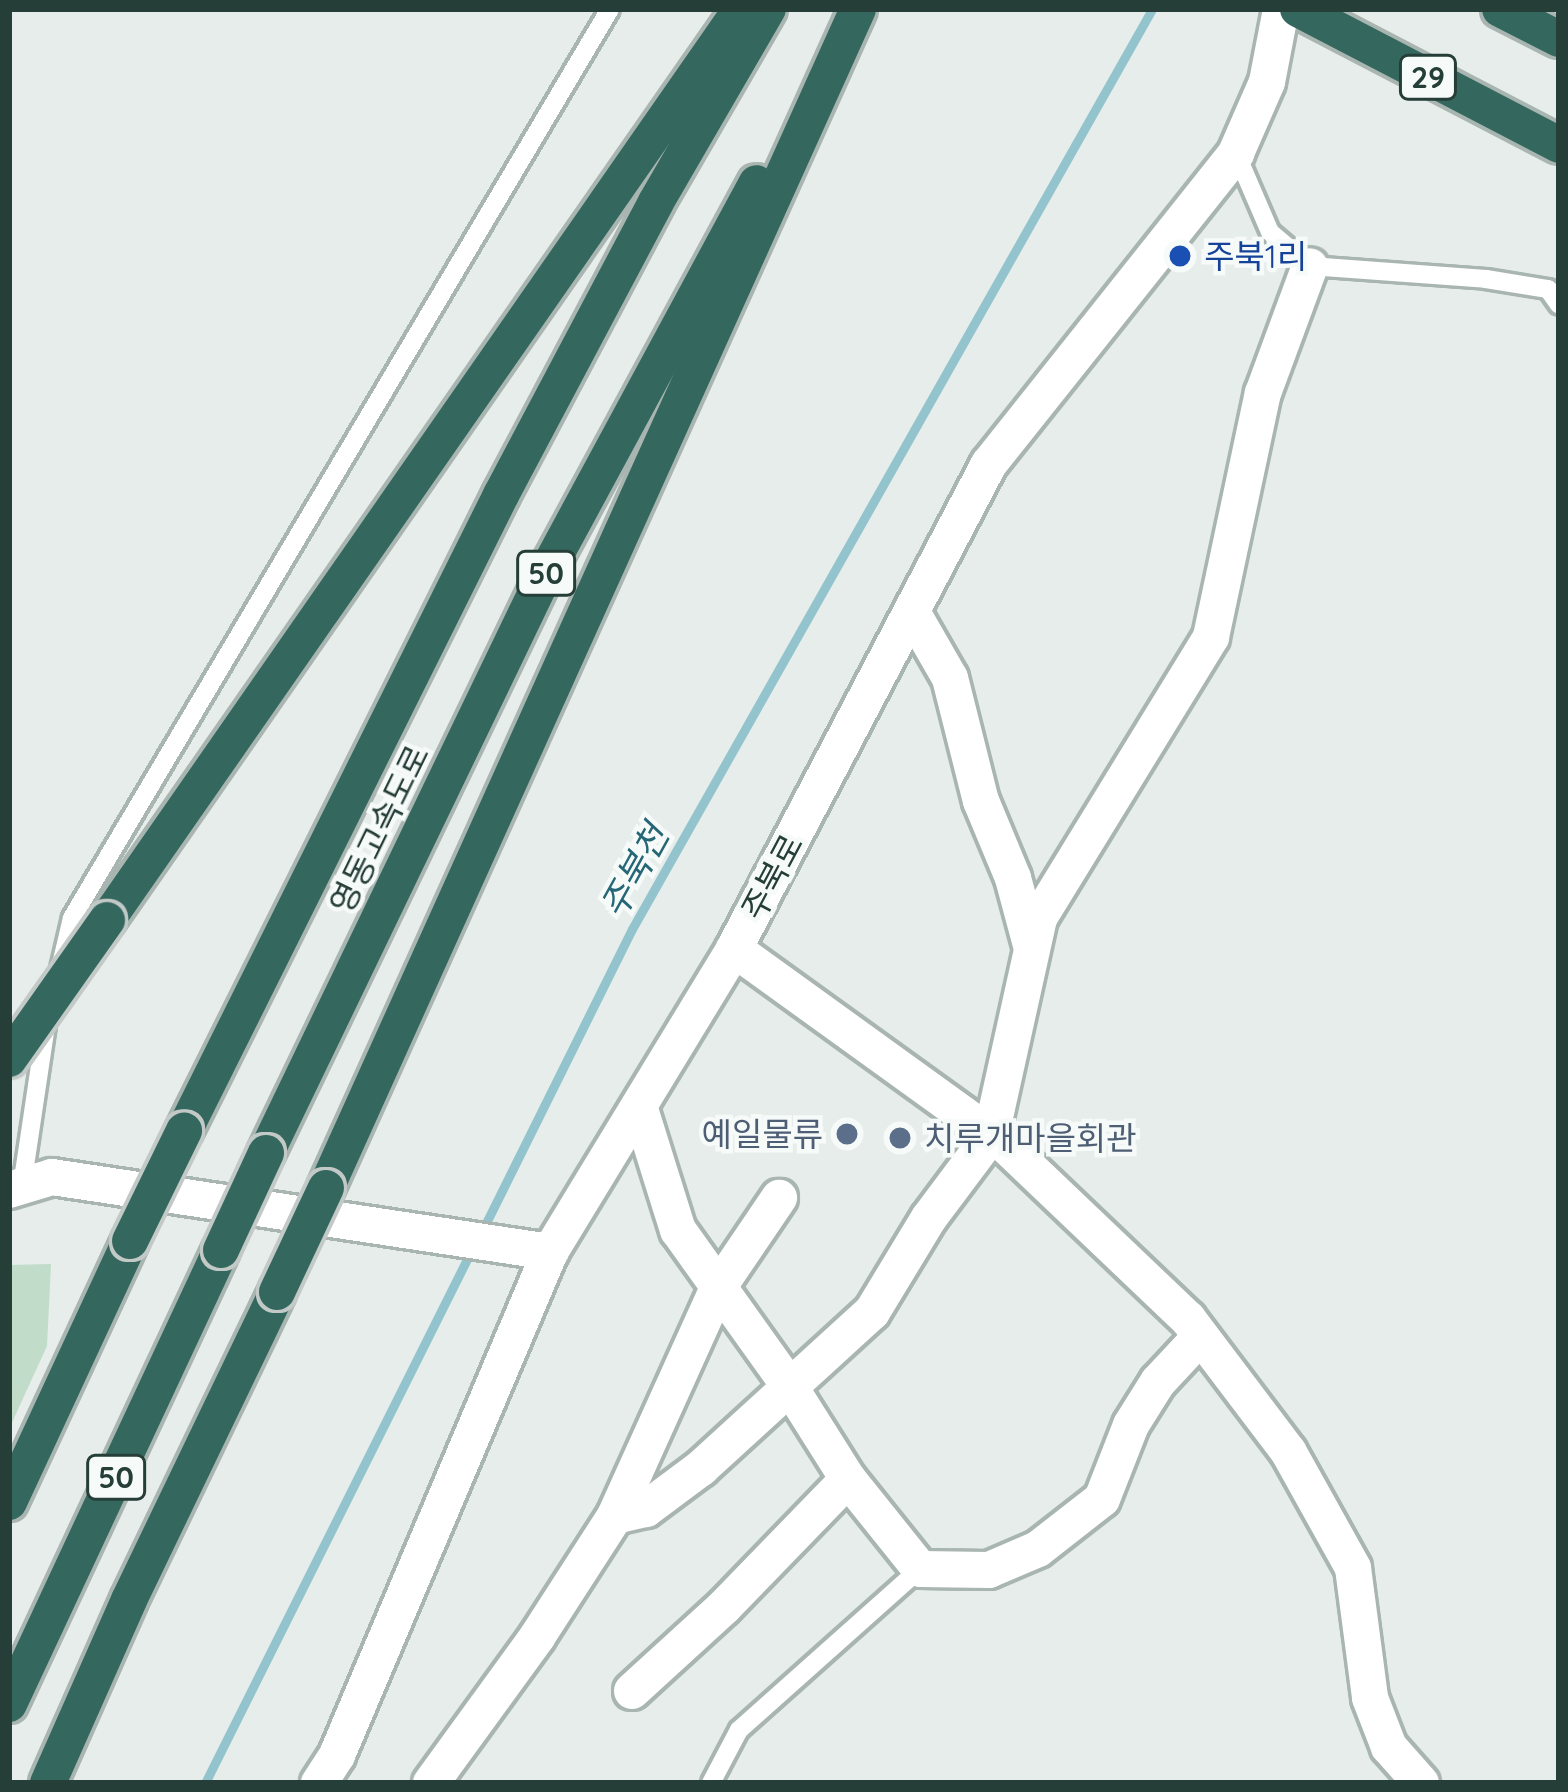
<!DOCTYPE html>
<html>
<head>
<meta charset="utf-8">
<style>
  body { margin:0 }
  #map { position:relative; width:1568px; height:1792px; overflow:hidden; background:#e6edea; font-family:Quicksand,"Noto Sans KR",sans-serif }
  div>[style] { position:absolute }
  .green>* { inset:0; background:#c1dcc9 }
  .stream>* { height:9px; margin:-4.5px; padding:0 4.5px; transform-origin:4.5px; border-radius:4.5px; background:#93c4cd }
  .roads { filter:drop-shadow(3px 0 #a9b5b1) drop-shadow(-3px 0 #a9b5b1) drop-shadow(0 3px #a9b5b1) drop-shadow(0 -3px #a9b5b1) }
  .lane>* { height:18px; margin:-9px; padding:0 9px; transform-origin:9px; border-radius:9px; background:#fff }
  .street>* { height:36px; margin:-18px; padding:0 18px; transform-origin:18px; border-radius:18px; background:#fff }
  .secondary>* { height:36px; margin:-18px; padding:0 18px; transform-origin:18px; border-radius:18px; background:#fff }
  .highway>* { height:36px; margin:-18px; padding:0 18px; transform-origin:18px; border-radius:18px; background:#34685e }
  .bridges { filter:drop-shadow(3px 0 #c2c9c7) drop-shadow(-3px 0 #c2c9c7) drop-shadow(0 3px #c2c9c7) drop-shadow(0 -3px #c2c9c7) }
  .highway-bridge>* { height:36px; margin:-18px; padding:0 18px; transform-origin:18px; border-radius:18px; background:#34685e }
  .dots>* { width:33px; height:33px; translate:-50% -50%; box-sizing:border-box; border:6px solid #f6faf8; border-radius:50% }
  span { translate:-50% -50%; white-space:nowrap; text-align:center; line-height:1.15; -webkit-text-stroke:9px #f6faf8; paint-order:stroke }
  .shield-label span { padding:3px 9px; background:#f6faf8; border:3px solid; border-radius:9px; -webkit-text-stroke-width:0 }
  .shield-label { font-size:30px; color:#263e38; font-weight:700 }
  .transit-label { font-size:33px; color:#164399 }
  .left { translate:0 -50%; text-align:left }
  .street-label { font-size:33px; color:#263e38 }
  .service-label { font-size:33px; color:#4e5e75 }
  .right { translate:-100% -50%; text-align:right }
  .water-label { font-size:36px; color:#256776; font-style:italic }
  .frame { position:absolute; inset:0; border:12px solid #263e38; pointer-events:none }
</style>
</head>
<body>
<div id="map">
  <div class="green">
    <div style="clip-path:polygon(51px 1264px,47px 1346px,9px 1429px,9px 1265px)"></div>
  </div>
  <div class="stream">
    <div style="left:482px;top:1231px;width:337px;rotate:-63.6deg"></div>
    <div style="left:632px;top:929px;width:1057px;rotate:-60.52deg"></div>
    <div style="left:205px;top:1783px;width:595px;rotate:-63.43deg"></div>
  </div>
  <div class="roads">
    <div class="lane">
      <div style="left:1236px;top:153px;width:86px;rotate:66.7deg"></div>
      <div style="left:1270px;top:232px;width:52px;rotate:40.4deg"></div>
      <div style="left:1310px;top:266px;width:176px;rotate:4.2deg"></div>
      <div style="left:1486px;top:279px;width:63px;rotate:9.2deg"></div>
      <div style="left:1548px;top:289px;width:19px;rotate:55deg"></div>
      <div style="left:60px;top:969px;width:52px;rotate:-76.8deg"></div>
      <div style="left:72px;top:918px;width:1056px;rotate:-59.38deg"></div>
      <div style="left:22px;top:1186px;width:163px;rotate:-81.5deg"></div>
      <div style="left:711px;top:1783px;width:60px;rotate:-62.2deg"></div>
      <div style="left:739px;top:1730px;width:242px;rotate:-41.7deg"></div>
    </div>
    <div class="street">
      <div style="left:912px;top:612px;width:76px;rotate:60.1deg"></div>
      <div style="left:950px;top:678px;width:127px;rotate:75.9deg"></div>
      <div style="left:981px;top:801px;width:83px;rotate:67.4deg"></div>
      <div style="left:1013px;top:878px;width:69px;rotate:75deg"></div>
      <div style="left:734px;top:949px;width:330px;rotate:35.8deg"></div>
      <div style="left:1002px;top:1142px;width:257px;rotate:43.6deg"></div>
      <div style="left:1188px;top:1319px;width:166px;rotate:52.9deg"></div>
      <div style="left:1288px;top:1451px;width:134px;rotate:60.9deg"></div>
      <div style="left:1353px;top:1568px;width:131px;rotate:82.5deg"></div>
      <div style="left:1370px;top:1698px;width:53px;rotate:68.8deg"></div>
      <div style="left:1389px;top:1747px;width:48px;rotate:48.4deg"></div>
      <div style="left:640px;top:1109px;width:127px;rotate:72.6deg"></div>
      <div style="left:678px;top:1230px;width:193px;rotate:54.5deg"></div>
      <div style="left:790px;top:1387px;width:109px;rotate:57.8deg"></div>
      <div style="left:848px;top:1479px;width:115px;rotate:51.3deg"></div>
      <div style="left:920px;top:1569px;width:69px;rotate:0.8deg"></div>
      <div style="left:989px;top:1570px;width:53px;rotate:-23.2deg"></div>
      <div style="left:1038px;top:1549px;width:81px;rotate:-38deg"></div>
      <div style="left:1102px;top:1499px;width:79px;rotate:-68.6deg"></div>
      <div style="left:1131px;top:1425px;width:51px;rotate:-57.9deg"></div>
      <div style="left:1158px;top:1382px;width:62px;rotate:-47deg"></div>
      <div style="left:9px;top:1190px;width:45px;rotate:-16.8deg"></div>
      <div style="left:52px;top:1177px;width:504px;rotate:8.56deg"></div>
      <div style="left:615px;top:1516px;width:250px;rotate:-65.7deg"></div>
      <div style="left:718px;top:1288px;width:109px;rotate:-55.9deg"></div>
      <div style="left:632px;top:1691px;width:125px;rotate:-42.4deg"></div>
      <div style="left:724px;top:1607px;width:178px;rotate:-45.9deg"></div>
      <div style="left:431px;top:1783px;width:180px;rotate:-54deg"></div>
      <div style="left:537px;top:1637px;width:144px;rotate:-57.2deg"></div>
      <div style="left:615px;top:1516px;width:32px;rotate:-13deg"></div>
      <div style="left:646px;top:1509px;width:69px;rotate:-36.7deg"></div>
      <div style="left:701px;top:1468px;width:231px;rotate:-42.4deg"></div>
      <div style="left:872px;top:1312px;width:110px;rotate:-58.8deg"></div>
      <div style="left:929px;top:1218px;width:104px;rotate:-53.2deg"></div>
      <div style="left:991px;top:1135px;width:222px;rotate:-77.5deg"></div>
      <div style="left:1039px;top:918px;width:329px;rotate:-58.5deg"></div>
      <div style="left:1211px;top:637px;width:249px;rotate:-78deg"></div>
      <div style="left:1263px;top:393px;width:135px;rotate:-69.7deg"></div>
    </div>
    <div class="secondary">
      <div style="left:319px;top:1783px;width:33px;rotate:-57deg"></div>
      <div style="left:337px;top:1755px;width:546px;rotate:-67.05deg"></div>
      <div style="left:550px;top:1252px;width:354px;rotate:-58.7deg"></div>
      <div style="left:734px;top:949px;width:548px;rotate:-62.27deg"></div>
      <div style="left:989px;top:464px;width:397px;rotate:-51.5deg"></div>
      <div style="left:1236px;top:153px;width:77px;rotate:-66.4deg"></div>
      <div style="left:1267px;top:82px;width:74px;rotate:-79.1deg"></div>
    </div>
    <div class="highway">
      <div style="left:1298px;top:9px;width:294px;rotate:27.5deg"></div>
      <div style="left:1500px;top:9px;width:66px;rotate:27deg"></div>
      <div style="left:107px;top:920px;width:1110px;rotate:-55.16deg"></div>
      <div style="left:184px;top:1131px;width:711px;rotate:-63.51deg"></div>
      <div style="left:501px;top:495px;width:331px;rotate:-62.1deg"></div>
      <div style="left:656px;top:202px;width:223px;rotate:-59.9deg"></div>
      <div style="left:266px;top:1153px;width:636px;rotate:-64.28deg"></div>
      <div style="left:542px;top:580px;width:451px;rotate:-61.6deg"></div>
      <div style="left:326px;top:1188px;width:1293px;rotate:-65.71deg"></div>
      <div style="left:9px;top:1502px;width:288px;rotate:-65.1deg"></div>
      <div style="left:9px;top:1704px;width:501px;rotate:-64.97deg"></div>
      <div style="left:48px;top:1783px;width:200px;rotate:-66.1deg"></div>
      <div style="left:129px;top:1600px;width:342px;rotate:-64.3deg"></div>
    </div>
  </div>
  <div class="bridges">
    <div class="highway-bridge">
      <div style="left:9px;top:1059px;width:170px;rotate:-54.8deg"></div>
      <div style="left:130px;top:1241px;width:123px;rotate:-63.9deg"></div>
      <div style="left:221px;top:1250px;width:107px;rotate:-65.1deg"></div>
      <div style="left:277px;top:1292px;width:115px;rotate:-64.8deg"></div>
    </div>
  </div>
  <div class="dots">
    <div style="left:1180px;top:256px;background:#1a4fb4"></div>
    <div style="left:847px;top:1134px;background:#5c6f8a"></div>
    <div style="left:900px;top:1138px;background:#5c6f8a"></div>
  </div>
  <div class="shield-label">
    <span style="left:1428px;top:77px">29</span>
    <span style="left:546px;top:573px">50</span>
    <span style="left:116px;top:1477px">50</span>
  </div>
  <div class="transit-label">
    <span class="left" style="left:1204px;top:256px">주북1리</span>
  </div>
  <div class="street-label">
    <span style="left:379px;top:829px;rotate:-64deg">영동고속도로</span>
    <span style="left:772px;top:877px;rotate:-62deg">주북로</span>
  </div>
  <div class="service-label">
    <span class="right" style="left:823px;top:1134px">예일물류</span>
    <span class="left" style="left:924px;top:1138px">치루개마을회관</span>
  </div>
  <div class="water-label">
    <span style="left:634px;top:871px;rotate:-61deg">주북천</span>
  </div>
  <div class="frame"></div>
</div>
</body>
</html>
